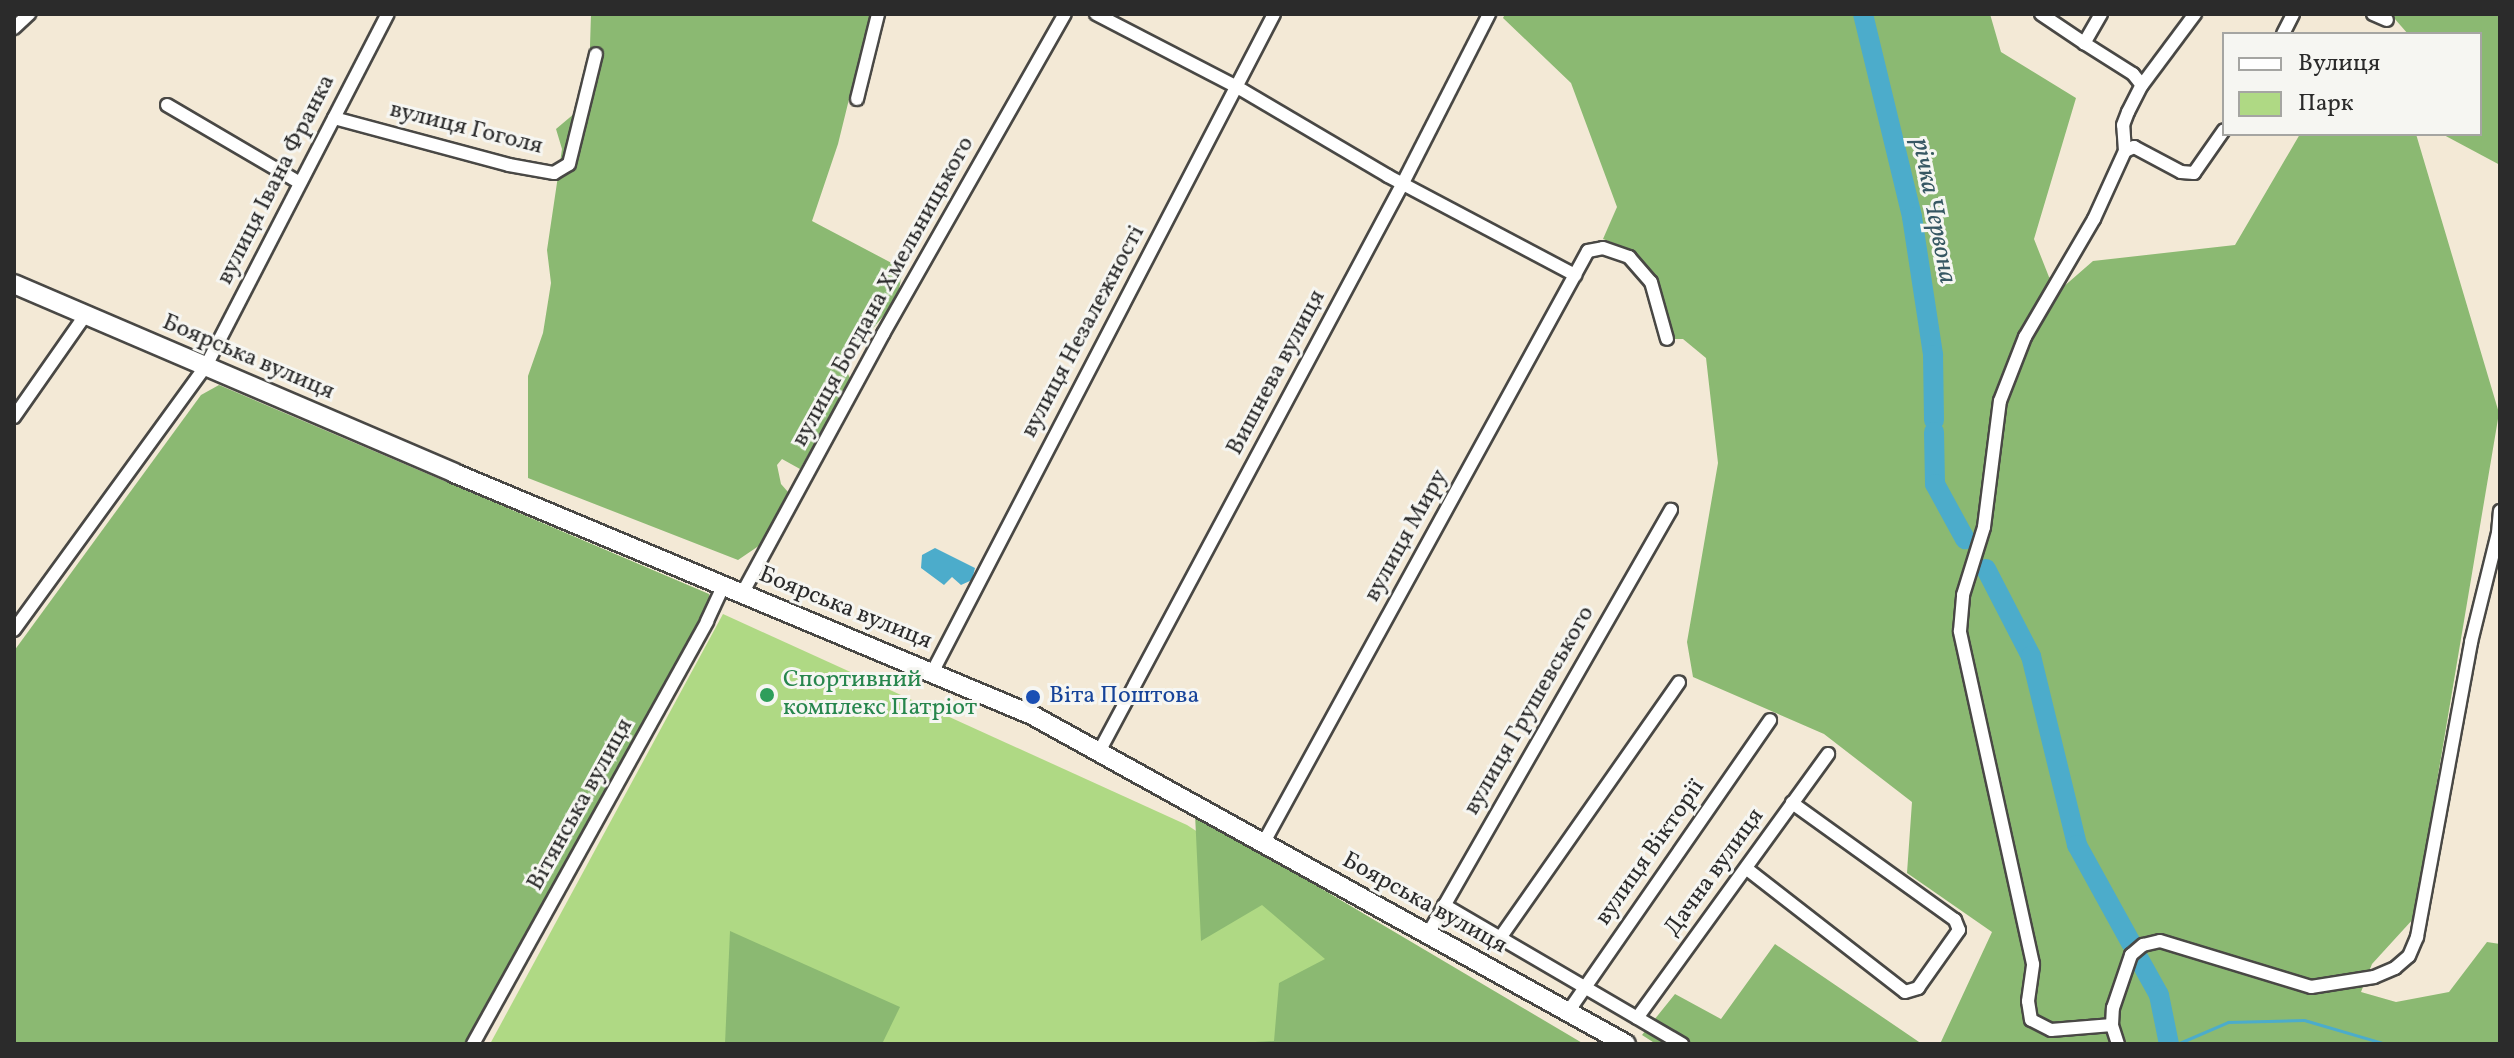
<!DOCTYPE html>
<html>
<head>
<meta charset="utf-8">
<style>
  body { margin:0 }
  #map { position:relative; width:2514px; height:1058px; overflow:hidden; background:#f3e9d6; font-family:Vollkorn,serif }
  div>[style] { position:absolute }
  .green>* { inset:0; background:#afd984 }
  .forest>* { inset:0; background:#8bb972 }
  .water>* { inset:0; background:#4caccb }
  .stream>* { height:3px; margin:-1.5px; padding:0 1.5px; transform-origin:1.5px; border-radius:1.5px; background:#4caccb }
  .river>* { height:20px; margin:-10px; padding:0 10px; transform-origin:10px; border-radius:10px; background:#4caccb }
  .roads { filter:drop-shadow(2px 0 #494845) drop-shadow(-2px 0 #494845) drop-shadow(0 2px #494845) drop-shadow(0 -2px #494845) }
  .street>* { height:12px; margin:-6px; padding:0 6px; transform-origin:6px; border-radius:6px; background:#fff }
  .secondary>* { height:18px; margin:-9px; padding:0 9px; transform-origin:9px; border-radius:9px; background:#fff }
  .dots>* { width:22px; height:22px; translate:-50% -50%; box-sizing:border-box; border:4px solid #f6f6f2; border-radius:50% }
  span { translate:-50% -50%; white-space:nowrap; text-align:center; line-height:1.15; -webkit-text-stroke:6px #f6f6f2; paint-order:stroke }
  .street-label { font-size:24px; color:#2b2b2b }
  .leisure-label { font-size:24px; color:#27864d }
  .left { translate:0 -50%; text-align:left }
  .transit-label { font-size:24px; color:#164399 }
  .water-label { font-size:26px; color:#375863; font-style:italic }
  .frame { position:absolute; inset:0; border:16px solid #2b2b2b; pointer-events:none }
  .legend { position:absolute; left:2222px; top:32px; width:260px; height:104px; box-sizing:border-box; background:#f6f6f2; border:2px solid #a5a5a2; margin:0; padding:10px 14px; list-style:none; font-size:24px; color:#2b2b2b }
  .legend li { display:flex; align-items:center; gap:16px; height:40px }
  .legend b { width:40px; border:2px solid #a5a5a2 }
</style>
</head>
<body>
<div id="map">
  <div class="green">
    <div style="clip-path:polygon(723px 614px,1187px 825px,1524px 1044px,490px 1044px)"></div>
  </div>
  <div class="forest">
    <div style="clip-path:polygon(591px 14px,870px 14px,838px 144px,812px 221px,903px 269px,899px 289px,885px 314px,850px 356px,845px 368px,851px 380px,800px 469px,782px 459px,777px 465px,781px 484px,788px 492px,763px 543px,738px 560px,528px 478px,528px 376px,543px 333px,551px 283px,547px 250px,562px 149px,556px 129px,575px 113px,589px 78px)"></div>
    <div style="clip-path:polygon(1505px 14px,1990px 14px,2001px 52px,2076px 98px,2034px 239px,2049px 277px,2062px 288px,2093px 261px,2235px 245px,2300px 134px,2416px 134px,2499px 413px,2414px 918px,2372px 964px,2361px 992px,2396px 1002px,2449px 992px,2487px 942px,2500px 944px,2500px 1044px,1940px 1044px,1992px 932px,1907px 873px,1912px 802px,1824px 734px,1693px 677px,1687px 642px,1718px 463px,1706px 358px,1683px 339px,1675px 339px,1651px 271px,1632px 250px,1603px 239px,1617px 207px,1571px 83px,1503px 18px)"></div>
    <div style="clip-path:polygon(2384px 14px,2500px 14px,2500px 165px,2442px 134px,2480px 134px,2480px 34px,2408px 34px,2394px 18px)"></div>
    <div style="clip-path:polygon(219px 385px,709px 594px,712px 619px,473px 1044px,14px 1044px,14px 651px,201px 395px)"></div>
    <div style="clip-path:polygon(1195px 814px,1584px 1044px,1221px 1044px,1274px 1041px,1279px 983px,1325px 959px,1262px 905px,1201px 941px)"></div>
    <div style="clip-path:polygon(730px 931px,900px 1007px,882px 1044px,725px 1044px)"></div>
    <div style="clip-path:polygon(1775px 944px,1922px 1044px,1656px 1044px,1642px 1035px,1675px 994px,1721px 1019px)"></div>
  </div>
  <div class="water">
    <div style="clip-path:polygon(935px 548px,975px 568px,972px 580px,961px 585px,952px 577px,944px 585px,921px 568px,922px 555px)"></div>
  </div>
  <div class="stream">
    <div style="left:2177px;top:1044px;width:56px;rotate:-23.3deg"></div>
    <div style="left:2228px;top:1022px;width:76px;rotate:-1.5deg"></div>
    <div style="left:2304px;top:1020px;width:85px;rotate:16.3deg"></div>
  </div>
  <div class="river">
    <div style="left:1863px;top:14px;width:209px;rotate:76.4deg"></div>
    <div style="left:1912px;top:217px;width:140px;rotate:81.3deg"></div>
    <div style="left:1933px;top:355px;width:65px;rotate:89.1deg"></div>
    <div style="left:1934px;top:432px;width:52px;rotate:88.9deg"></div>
    <div style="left:1935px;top:484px;width:63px;rotate:61.4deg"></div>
    <div style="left:1986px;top:569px;width:98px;rotate:62.7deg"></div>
    <div style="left:2031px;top:656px;width:195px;rotate:76.3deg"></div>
    <div style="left:2077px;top:845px;width:112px;rotate:61.1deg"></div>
    <div style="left:2139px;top:959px;width:41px;rotate:60.9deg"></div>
    <div style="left:2159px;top:995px;width:50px;rotate:78.5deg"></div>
  </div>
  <div class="roads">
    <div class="street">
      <div style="left:1096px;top:14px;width:159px;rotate:27.4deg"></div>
      <div style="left:1237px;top:87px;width:175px;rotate:30.5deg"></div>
      <div style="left:1388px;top:176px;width:212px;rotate:27.9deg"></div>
      <div style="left:2041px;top:14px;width:52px;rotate:34deg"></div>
      <div style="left:2101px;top:14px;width:34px;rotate:120deg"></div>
      <div style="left:2084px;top:43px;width:58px;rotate:32.3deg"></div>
      <div style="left:2133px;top:74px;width:14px;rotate:51deg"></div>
      <div style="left:2373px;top:14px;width:15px;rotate:23deg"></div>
      <div style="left:14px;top:28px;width:21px;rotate:-43deg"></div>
      <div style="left:2283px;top:34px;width:22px;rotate:-63deg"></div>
      <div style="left:857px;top:99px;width:88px;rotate:-76.1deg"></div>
      <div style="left:167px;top:105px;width:152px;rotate:30.4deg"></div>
      <div style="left:334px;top:118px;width:181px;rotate:15deg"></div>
      <div style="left:509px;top:165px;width:46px;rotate:10.1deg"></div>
      <div style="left:554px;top:173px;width:17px;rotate:-31deg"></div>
      <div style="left:569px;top:164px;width:113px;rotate:-76.2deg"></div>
      <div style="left:2125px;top:151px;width:10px;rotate:-24deg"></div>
      <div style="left:2134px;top:147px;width:53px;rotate:28deg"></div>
      <div style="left:2181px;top:172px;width:13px;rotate:4deg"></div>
      <div style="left:2194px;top:173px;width:52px;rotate:-55.1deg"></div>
      <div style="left:14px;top:417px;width:126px;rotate:-55deg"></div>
      <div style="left:743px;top:592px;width:294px;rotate:-61.5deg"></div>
      <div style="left:883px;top:334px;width:368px;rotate:-60.4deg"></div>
      <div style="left:14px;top:630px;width:326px;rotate:-54deg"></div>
      <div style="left:206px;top:366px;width:396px;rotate:-62.7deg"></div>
      <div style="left:933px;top:671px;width:740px;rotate:-62.57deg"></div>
      <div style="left:1100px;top:750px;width:643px;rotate:-61.88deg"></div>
      <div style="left:1403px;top:183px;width:190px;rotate:-63deg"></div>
      <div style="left:1264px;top:842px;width:674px;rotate:-61.27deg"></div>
      <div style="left:1588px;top:251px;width:15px;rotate:-11deg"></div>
      <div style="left:1603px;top:248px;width:28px;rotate:19deg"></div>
      <div style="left:1629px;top:257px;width:33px;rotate:49deg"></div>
      <div style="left:1651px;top:282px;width:59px;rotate:74.3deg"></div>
      <div style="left:1747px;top:869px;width:200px;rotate:37.9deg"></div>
      <div style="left:1905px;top:992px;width:14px;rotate:-17deg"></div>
      <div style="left:1918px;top:988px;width:71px;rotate:-54.7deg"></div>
      <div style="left:1959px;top:930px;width:11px;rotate:-112deg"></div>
      <div style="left:1955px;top:920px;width:201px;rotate:-144.3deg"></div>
      <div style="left:1444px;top:905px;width:276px;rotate:30.3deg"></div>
      <div style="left:1428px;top:934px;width:489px;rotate:-60.2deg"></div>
      <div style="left:1500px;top:938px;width:312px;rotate:-55deg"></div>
      <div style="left:1568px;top:1012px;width:355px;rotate:-55.3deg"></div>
      <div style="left:1637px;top:1018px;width:326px;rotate:-54.1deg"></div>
      <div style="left:2112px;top:1025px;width:61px;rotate:175.3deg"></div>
      <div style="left:2051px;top:1030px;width:22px;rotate:-153deg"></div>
      <div style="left:2031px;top:1020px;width:19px;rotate:-99deg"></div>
      <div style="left:2028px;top:1001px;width:37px;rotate:-82deg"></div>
      <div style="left:2033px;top:964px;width:341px;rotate:-102.4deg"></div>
      <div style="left:1960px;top:631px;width:36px;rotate:-85deg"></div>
      <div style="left:1963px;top:595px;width:71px;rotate:-72.8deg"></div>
      <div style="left:1984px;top:527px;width:127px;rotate:-82.8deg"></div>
      <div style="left:2000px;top:401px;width:69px;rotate:-68.7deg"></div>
      <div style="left:2025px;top:337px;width:137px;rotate:-59.7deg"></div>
      <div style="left:2094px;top:219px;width:75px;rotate:-65.5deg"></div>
      <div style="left:2125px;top:151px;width:26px;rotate:-94deg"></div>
      <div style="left:2123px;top:125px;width:14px;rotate:-69deg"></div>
      <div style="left:2128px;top:112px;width:30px;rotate:-63deg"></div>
      <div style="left:2142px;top:85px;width:89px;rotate:-53.3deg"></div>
      <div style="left:473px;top:1044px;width:483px;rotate:-61deg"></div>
      <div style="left:707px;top:621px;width:40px;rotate:-65deg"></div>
      <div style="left:2118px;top:1044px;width:20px;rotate:-108deg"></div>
      <div style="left:2112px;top:1025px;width:17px;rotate:-87deg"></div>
      <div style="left:2113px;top:1008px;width:56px;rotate:-71.2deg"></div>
      <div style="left:2131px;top:955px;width:16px;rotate:-40deg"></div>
      <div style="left:2143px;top:945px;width:17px;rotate:-13deg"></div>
      <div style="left:2160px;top:941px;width:158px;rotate:16.9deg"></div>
      <div style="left:2311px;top:987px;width:64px;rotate:-9deg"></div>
      <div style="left:2374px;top:977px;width:23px;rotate:-23deg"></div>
      <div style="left:2395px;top:968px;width:18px;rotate:-41deg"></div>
      <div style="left:2409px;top:956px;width:21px;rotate:-67deg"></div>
      <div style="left:2417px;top:937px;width:300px;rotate:-79.6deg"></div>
      <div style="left:2471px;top:642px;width:112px;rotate:-76.1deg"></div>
      <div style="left:2498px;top:533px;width:22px;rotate:-85deg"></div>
    </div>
    <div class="secondary">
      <div style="left:14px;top:284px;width:479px;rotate:23.2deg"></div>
      <div style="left:454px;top:473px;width:627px;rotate:22.72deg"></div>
      <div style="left:1032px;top:715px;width:679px;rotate:28.98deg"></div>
    </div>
  </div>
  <div class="dots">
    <div style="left:767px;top:695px;background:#2e9e5b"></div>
    <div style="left:1033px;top:697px;background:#1a4fb4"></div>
  </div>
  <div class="street-label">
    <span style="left:466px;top:129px;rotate:14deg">вулиця Гоголя</span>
    <span style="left:277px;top:180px;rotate:-63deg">вулиця Івана Франка</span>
    <span style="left:884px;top:292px;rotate:-61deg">вулиця Богдана Хмельницького</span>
    <span style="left:1084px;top:332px;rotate:-62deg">вулиця Незалежності</span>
    <span style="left:248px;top:358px;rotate:23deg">Боярська вулиця</span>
    <span style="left:1277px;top:373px;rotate:-62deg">Вишнева вулиця</span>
    <span style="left:1407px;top:536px;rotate:-61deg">вулиця Миру</span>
    <span style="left:845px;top:609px;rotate:22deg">Боярська вулиця</span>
    <span style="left:1530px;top:711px;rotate:-60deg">вулиця Грушевського</span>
    <span style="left:581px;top:805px;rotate:-61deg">Вітянська вулиця</span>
    <span style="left:1651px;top:853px;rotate:-55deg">вулиця Вікторії</span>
    <span style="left:1715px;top:873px;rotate:-54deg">Дачна вулиця</span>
    <span style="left:1424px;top:904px;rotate:29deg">Боярська вулиця</span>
  </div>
  <div class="leisure-label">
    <span class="left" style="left:783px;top:695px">Спортивний<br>комплекс Патріот</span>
  </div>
  <div class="transit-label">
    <span class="left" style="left:1049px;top:697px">Віта Поштова</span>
  </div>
  <div class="water-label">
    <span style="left:1933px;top:211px;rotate:79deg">річка Червона</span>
  </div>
  <div class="frame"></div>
  <ul class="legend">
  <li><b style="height:10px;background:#fff"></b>Вулиця</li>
  <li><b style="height:22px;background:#afd984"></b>Парк</li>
  </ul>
</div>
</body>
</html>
